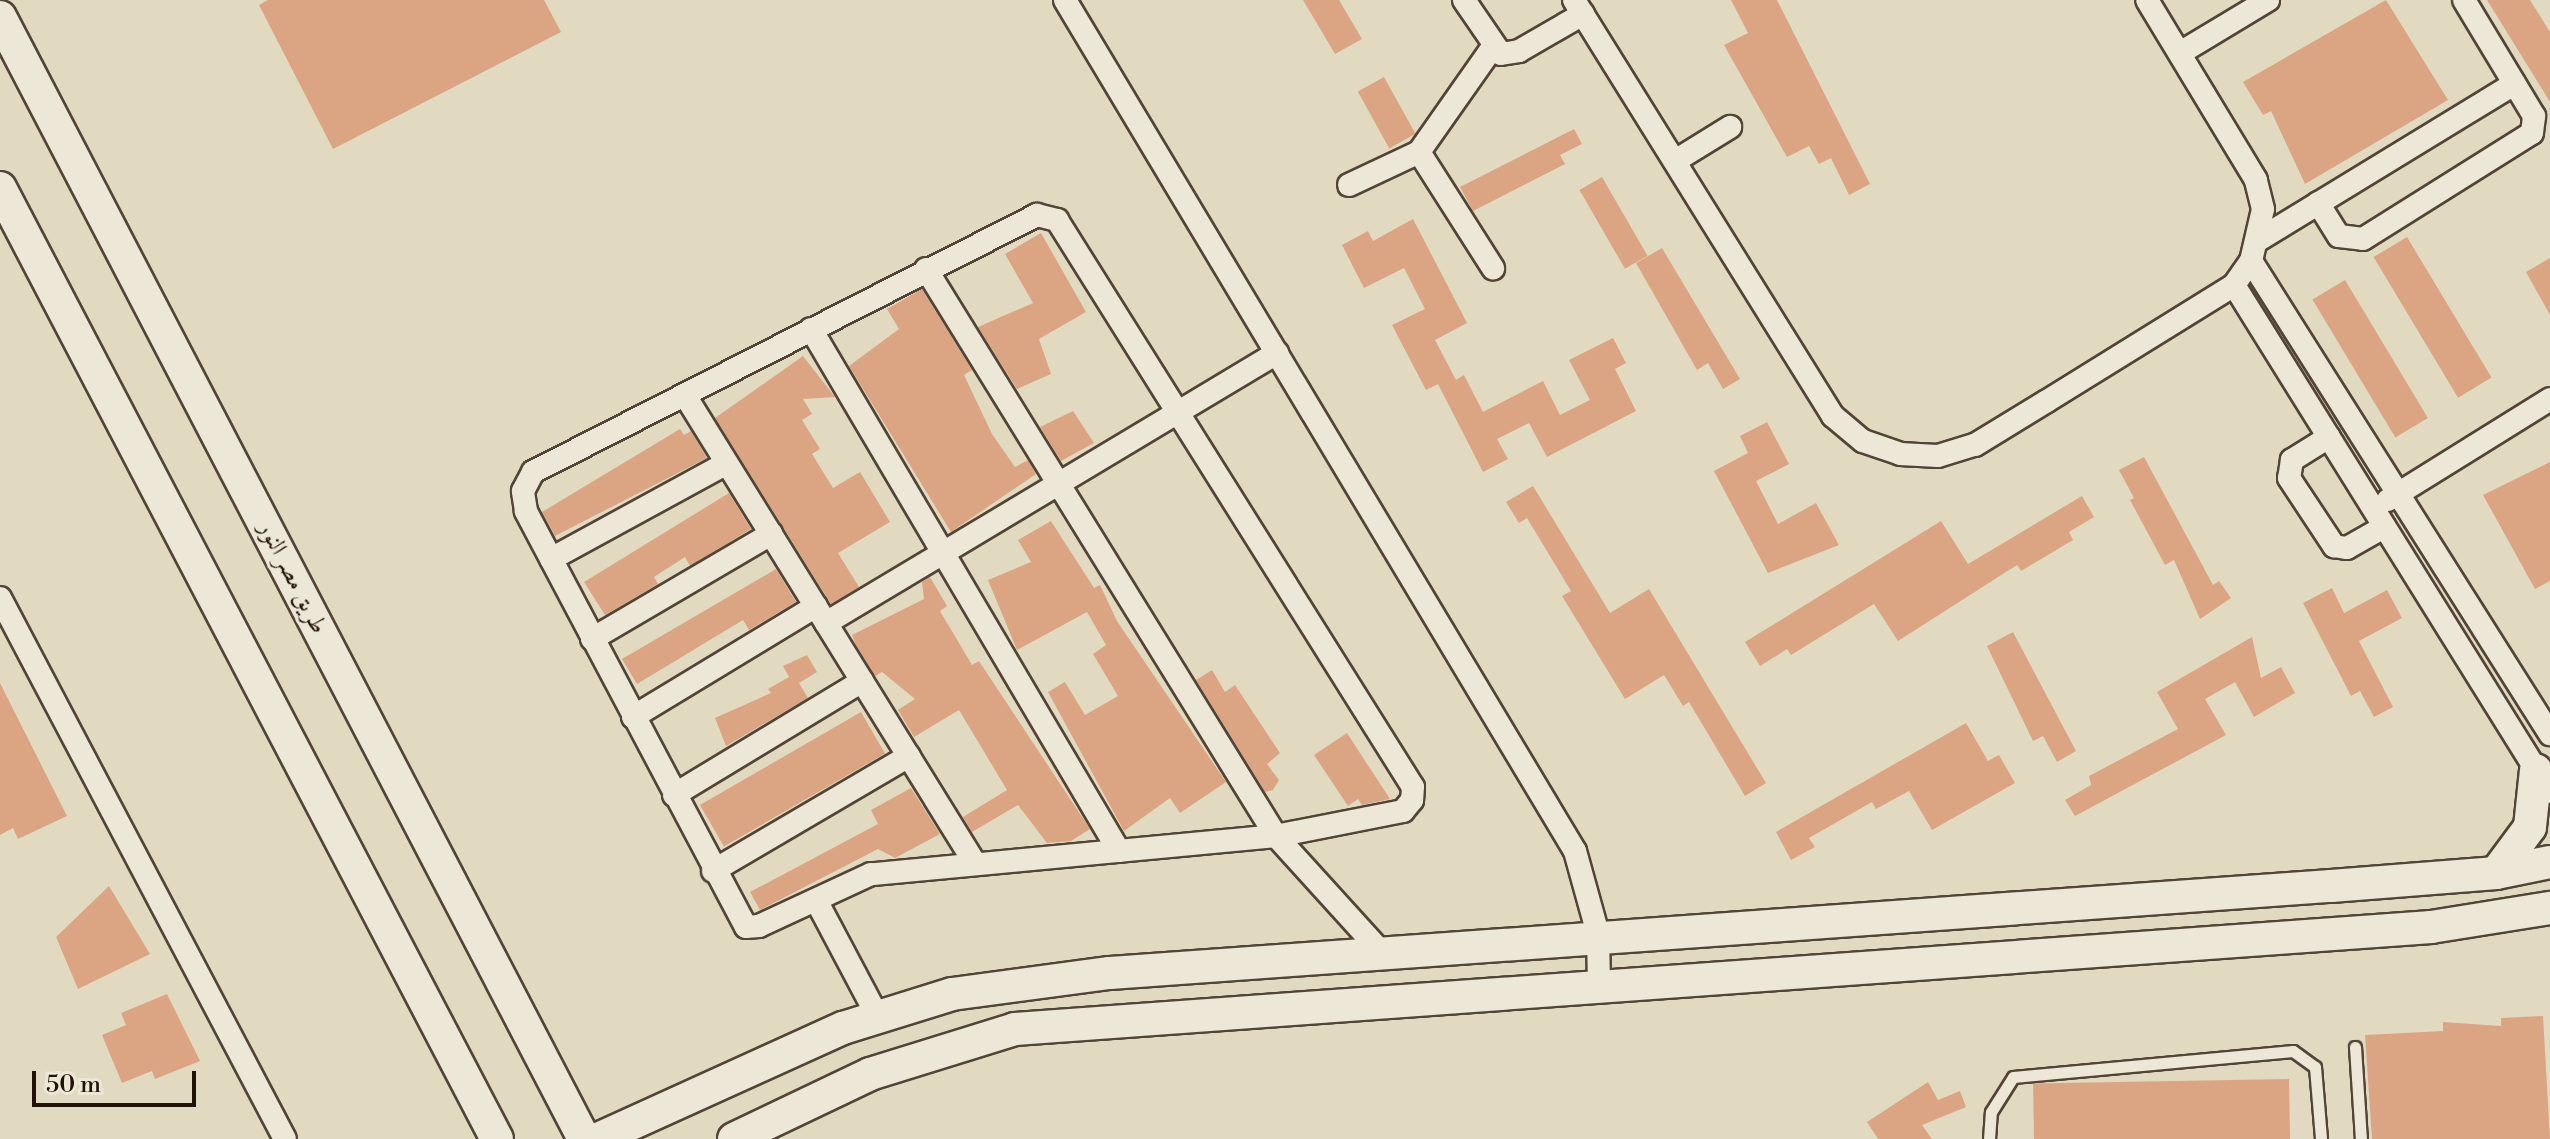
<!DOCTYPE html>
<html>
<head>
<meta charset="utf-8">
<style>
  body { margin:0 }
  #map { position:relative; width:2550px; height:1139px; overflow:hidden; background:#e2dac0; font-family:"Libre Bodoni",Amiri,serif }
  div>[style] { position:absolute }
  .building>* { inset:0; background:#dba583; transform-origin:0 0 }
  .roads { filter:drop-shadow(2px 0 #524436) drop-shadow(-2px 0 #524436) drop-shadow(0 2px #524436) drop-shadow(0 -2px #524436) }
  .lane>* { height:11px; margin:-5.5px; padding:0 5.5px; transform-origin:5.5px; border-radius:5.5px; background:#ece7d6 }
  .street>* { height:22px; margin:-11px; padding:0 11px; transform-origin:11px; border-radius:11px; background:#ece7d6 }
  .secondary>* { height:32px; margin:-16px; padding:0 16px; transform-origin:16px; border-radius:16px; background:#ece7d6 }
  span { translate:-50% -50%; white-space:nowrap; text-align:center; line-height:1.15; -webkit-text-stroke:6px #ece7d6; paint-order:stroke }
  .street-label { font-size:24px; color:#221208 }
  .scale { position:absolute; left:32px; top:1071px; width:164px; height:36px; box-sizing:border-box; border:4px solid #221208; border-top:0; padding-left:10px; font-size:24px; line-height:28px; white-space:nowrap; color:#221208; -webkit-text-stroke:6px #ece7d6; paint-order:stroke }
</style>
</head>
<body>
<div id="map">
  <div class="building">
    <div style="clip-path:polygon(268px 0,544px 0,561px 32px,333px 149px,259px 5px)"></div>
    <div style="clip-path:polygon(1303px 0,1339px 0,1362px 39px,1335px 54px)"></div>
    <div style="clip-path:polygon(1731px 0,1777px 0,1870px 184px,1849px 195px,1831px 158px,1819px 164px,1809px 146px,1787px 157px,1724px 45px,1748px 33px)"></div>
    <div style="clip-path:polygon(2386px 0,2448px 100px,2305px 184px,2271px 111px,2263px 115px,2243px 82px)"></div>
    <div style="clip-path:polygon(2487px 0,2530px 0,2550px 32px,2550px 102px)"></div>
    <div style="left:1384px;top:77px;width:65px;height:30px;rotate:61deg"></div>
    <div style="clip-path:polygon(1574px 129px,1582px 144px,1560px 155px,1565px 164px,1473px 211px,1460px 187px)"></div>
    <div style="left:1602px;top:177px;width:91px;height:26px;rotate:60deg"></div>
    <div style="clip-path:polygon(1413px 219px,1467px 323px,1435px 340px,1456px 380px,1464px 375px,1483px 412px,1543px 381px,1560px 415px,1590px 400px,1569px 360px,1613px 338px,1626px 363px,1615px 369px,1636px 411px,1547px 457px,1529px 423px,1497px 439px,1508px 459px,1483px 472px,1438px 384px,1426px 390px,1392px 325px,1425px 309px,1404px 268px,1364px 288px,1342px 245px,1368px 231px,1373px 241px)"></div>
    <div style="clip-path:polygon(1041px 233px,1086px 312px,1039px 339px,1051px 374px,1017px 389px,978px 327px,1033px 303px,1005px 254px)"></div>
    <div style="left:2407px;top:237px;width:164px;height:39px;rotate:59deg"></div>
    <div style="clip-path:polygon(1662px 248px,1740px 379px,1723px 389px,1708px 363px,1697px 370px,1636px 263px)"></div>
    <div style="clip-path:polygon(2550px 258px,2550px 315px,2526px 272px)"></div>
    <div style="left:2345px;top:280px;width:161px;height:38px;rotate:59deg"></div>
    <div style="clip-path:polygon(922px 289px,972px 370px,964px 375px,992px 434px,1015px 467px,1028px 460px,1036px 474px,951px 532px,849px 366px,899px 329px,887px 309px)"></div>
    <div style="clip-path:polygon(803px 356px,835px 397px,803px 399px,812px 414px,802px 420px,820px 449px,812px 454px,833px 488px,860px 472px,890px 522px,838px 553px,859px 587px,831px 604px,715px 418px)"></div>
    <div style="clip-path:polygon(1073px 411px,1094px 443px,1061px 461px,1040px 427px)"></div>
    <div style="clip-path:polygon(1767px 422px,1789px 464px,1756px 481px,1778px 524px,1816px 503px,1839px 545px,1768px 573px,1714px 471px,1748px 453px,1740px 436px)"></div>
    <div style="clip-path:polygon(680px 429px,684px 435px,691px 431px,707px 458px,555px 536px,542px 512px)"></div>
    <div style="clip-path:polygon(2144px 457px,2213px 585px,2219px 581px,2231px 598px,2200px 619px,2174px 560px,2165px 565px,2130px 500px,2134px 498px,2119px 470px)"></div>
    <div style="clip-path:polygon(2550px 462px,2550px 581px,2535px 589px,2483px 495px)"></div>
    <div style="clip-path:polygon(1533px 486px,1610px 613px,1649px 589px,1766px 783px,1745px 796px,1689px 702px,1683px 706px,1664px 675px,1625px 699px,1562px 596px,1571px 591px,1527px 518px,1519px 523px,1506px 502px)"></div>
    <div style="clip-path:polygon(729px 493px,751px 529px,690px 566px,685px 557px,654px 577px,658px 584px,605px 615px,584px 582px)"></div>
    <div style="clip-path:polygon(2082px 496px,2094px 517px,2069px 532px,2073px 540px,2021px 571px,2017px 565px,1898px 641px,1874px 604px,1791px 655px,1787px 649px,1760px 666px,1745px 642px,1941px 521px,1968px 564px)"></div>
    <div style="clip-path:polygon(1051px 521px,1094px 588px,1100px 585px,1117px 621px,1226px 782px,1180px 813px,1170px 798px,1124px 831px,1048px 692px,1065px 682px,1085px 715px,1118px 696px,1093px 654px,1106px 645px,1087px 612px,1017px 650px,988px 580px,1031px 562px,1018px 540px)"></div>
    <div style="clip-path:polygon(776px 569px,796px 602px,749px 630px,743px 620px,637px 684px,622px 659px)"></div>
    <div style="clip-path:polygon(930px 577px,947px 606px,940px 611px,972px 665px,979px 661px,1090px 829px,1071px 841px,1047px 843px,1018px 805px,972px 832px,963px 817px,1007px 790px,959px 710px,914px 737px,898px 710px,915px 699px,882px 672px,875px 676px,856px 645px,852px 635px,924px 599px,922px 582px)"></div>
    <div style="clip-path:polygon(2332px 588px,2344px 613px,2387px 590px,2402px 618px,2359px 641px,2393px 707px,2374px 717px,2360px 691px,2351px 696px,2303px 603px)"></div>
    <div style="clip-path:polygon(2013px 632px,2076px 751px,2057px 762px,2043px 736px,2033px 741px,1987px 646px)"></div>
    <div style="clip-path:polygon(2252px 637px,2261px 678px,2281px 667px,2295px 693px,2254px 717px,2235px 682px,2205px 699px,2226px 735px,2075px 816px,2065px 800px,2091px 785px,2089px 776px,2178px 729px,2157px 692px)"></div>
    <div style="clip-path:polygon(807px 655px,817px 672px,799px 683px,808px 698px,726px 746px,715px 718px,771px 693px,768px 689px,789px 677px,783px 666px)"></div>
    <div style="clip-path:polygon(1212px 670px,1225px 692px,1235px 685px,1280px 753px,1267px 764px,1279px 780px,1273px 790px,1265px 792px,1196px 680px)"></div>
    <div style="clip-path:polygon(0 683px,67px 816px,18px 839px,13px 828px,0 835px)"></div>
    <div style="left:861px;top:712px;width:48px;height:186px;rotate:60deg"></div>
    <div style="clip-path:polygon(1966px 723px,1988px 761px,1999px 755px,2015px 783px,1932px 830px,1909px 791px,1876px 809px,1872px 802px,1809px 838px,1815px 847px,1791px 860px,1776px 832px)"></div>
    <div style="clip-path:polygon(1347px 733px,1390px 799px,1362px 805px,1358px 799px,1348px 806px,1314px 755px)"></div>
    <div style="clip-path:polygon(911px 788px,940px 834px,895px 858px,878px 849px,760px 910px,750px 892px,878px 824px,871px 810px)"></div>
    <div style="clip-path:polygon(109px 886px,150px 954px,78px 989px,56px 937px)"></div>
    <div style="clip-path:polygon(167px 994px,200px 1061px,155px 1079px,152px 1071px,122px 1083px,102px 1035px,126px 1025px,121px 1013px)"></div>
    <div style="clip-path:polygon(2543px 1016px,2550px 1139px,2372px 1139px,2365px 1035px,2443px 1031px,2443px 1022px,2501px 1026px,2501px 1018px)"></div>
    <div style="left:2289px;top:1079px;width:60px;height:256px;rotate:89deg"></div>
    <div style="clip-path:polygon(1928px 1082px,1938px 1100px,1960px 1091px,1966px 1107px,1922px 1125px,1932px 1139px,1878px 1139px,1867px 1122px)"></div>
  </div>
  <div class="roads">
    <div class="lane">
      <div style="left:2355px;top:1047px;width:92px;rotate:86.3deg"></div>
      <div style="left:1989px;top:1139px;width:27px;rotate:-86deg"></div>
      <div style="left:1991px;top:1112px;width:41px;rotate:-57.8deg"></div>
      <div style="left:2013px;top:1077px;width:281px;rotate:-5.3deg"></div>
      <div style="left:2293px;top:1051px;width:27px;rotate:36deg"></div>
      <div style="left:2315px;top:1067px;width:72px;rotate:85.2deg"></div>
    </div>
    <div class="street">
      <div style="left:1065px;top:0;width:992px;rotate:59.07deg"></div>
      <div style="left:1575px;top:851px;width:86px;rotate:74.5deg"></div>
      <div style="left:1598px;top:934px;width:51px;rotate:88.9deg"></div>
      <div style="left:1464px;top:0;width:65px;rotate:55.6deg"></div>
      <div style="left:1501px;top:54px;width:18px;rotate:-9deg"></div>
      <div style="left:1519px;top:51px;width:74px;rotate:-30deg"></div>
      <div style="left:1574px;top:0;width:490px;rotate:58.1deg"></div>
      <div style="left:1833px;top:416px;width:39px;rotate:40deg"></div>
      <div style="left:1863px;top:441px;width:39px;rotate:19deg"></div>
      <div style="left:1900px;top:454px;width:38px;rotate:3deg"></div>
      <div style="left:1938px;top:456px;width:39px;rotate:-17deg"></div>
      <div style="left:1975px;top:445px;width:84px;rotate:-31.4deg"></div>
      <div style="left:2047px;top:401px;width:220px;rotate:-31.8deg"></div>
      <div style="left:2234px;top:285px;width:29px;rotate:-55deg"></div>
      <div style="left:2251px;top:261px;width:53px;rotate:-77deg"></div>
      <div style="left:2263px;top:209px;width:30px;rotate:-104deg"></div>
      <div style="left:2256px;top:180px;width:210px;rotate:-121.2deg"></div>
      <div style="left:2180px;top:53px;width:103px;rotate:-31.1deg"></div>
      <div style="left:1419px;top:152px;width:138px;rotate:57.5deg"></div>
      <div style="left:1675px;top:161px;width:65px;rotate:-31.7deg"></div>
      <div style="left:1349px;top:185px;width:77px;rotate:-25.2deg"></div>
      <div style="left:1419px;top:152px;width:127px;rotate:-54.9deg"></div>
      <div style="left:2318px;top:203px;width:39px;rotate:58deg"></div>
      <div style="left:2339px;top:236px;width:24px;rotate:7deg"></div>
      <div style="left:2363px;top:239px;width:199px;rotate:-32.1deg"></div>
      <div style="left:2532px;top:133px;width:17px;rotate:-83deg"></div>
      <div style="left:2534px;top:116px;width:135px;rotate:-121.1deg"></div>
      <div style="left:1037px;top:215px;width:21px;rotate:14deg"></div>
      <div style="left:1057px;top:220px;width:669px;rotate:57.88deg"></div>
      <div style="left:1413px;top:787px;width:13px;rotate:94deg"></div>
      <div style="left:1412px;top:800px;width:14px;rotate:129deg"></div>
      <div style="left:1403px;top:811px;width:129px;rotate:168.9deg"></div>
      <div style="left:1276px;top:836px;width:407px;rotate:174.6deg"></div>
      <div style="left:871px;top:874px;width:123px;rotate:155.1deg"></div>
      <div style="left:759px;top:926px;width:13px;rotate:176deg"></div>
      <div style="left:746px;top:927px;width:471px;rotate:-117.9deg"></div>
      <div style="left:526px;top:511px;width:20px;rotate:-99deg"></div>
      <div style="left:523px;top:491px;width:21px;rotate:-62deg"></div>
      <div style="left:533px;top:472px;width:566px;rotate:-27.02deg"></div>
      <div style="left:2260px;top:239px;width:298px;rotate:-31.4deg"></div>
      <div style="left:2251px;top:261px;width:560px;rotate:57.7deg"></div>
      <div style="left:926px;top:269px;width:666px;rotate:58.31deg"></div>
      <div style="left:1276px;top:836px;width:156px;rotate:47.8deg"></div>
      <div style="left:2234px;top:285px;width:597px;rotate:58.07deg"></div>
      <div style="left:811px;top:329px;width:606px;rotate:59.46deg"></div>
      <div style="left:686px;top:397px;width:545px;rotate:58.21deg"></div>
      <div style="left:2329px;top:437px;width:44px;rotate:148.1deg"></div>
      <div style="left:2292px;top:460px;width:18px;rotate:99deg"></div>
      <div style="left:2289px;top:478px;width:82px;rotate:56.5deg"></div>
      <div style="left:2334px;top:546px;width:13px;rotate:9deg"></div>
      <div style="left:2347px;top:548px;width:43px;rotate:-29.6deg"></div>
      <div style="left:2388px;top:500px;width:191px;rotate:-31.9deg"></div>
      <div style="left:551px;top:559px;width:200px;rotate:-28.6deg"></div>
      <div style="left:0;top:598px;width:611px;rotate:62.22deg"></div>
      <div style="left:826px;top:623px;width:526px;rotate:-30.91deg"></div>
      <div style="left:592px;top:639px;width:208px;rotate:-30.4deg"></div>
      <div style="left:633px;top:717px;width:214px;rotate:-31.2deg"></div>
      <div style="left:674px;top:795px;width:220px;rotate:-31.2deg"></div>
      <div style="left:713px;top:871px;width:227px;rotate:-30.4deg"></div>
      <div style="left:816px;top:900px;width:132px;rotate:62.1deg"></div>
    </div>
    <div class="secondary">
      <div style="left:0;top:17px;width:1265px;rotate:62.5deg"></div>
      <div style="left:0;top:188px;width:1073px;rotate:62.41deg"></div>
      <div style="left:2496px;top:873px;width:57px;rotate:-53.5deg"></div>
      <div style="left:2530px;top:827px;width:57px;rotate:-84deg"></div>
      <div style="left:598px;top:1139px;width:269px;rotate:-24.4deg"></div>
      <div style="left:843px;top:1028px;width:114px;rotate:-17.3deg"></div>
      <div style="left:952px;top:994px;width:159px;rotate:-7.6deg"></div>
      <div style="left:1110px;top:973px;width:1224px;rotate:-4.08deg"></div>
      <div style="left:2331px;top:886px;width:166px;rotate:-4.5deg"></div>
      <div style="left:2496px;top:873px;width:55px;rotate:-11.5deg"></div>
      <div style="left:734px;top:1139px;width:151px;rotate:-25.5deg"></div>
      <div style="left:870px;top:1074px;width:152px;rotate:-17.2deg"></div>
      <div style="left:1015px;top:1029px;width:1420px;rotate:-4.12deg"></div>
      <div style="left:2431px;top:927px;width:121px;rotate:-9.1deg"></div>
    </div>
  </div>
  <div class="street-label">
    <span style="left:292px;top:578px;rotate:63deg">طريق مصر النور</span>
  </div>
  <div class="scale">50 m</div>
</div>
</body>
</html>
